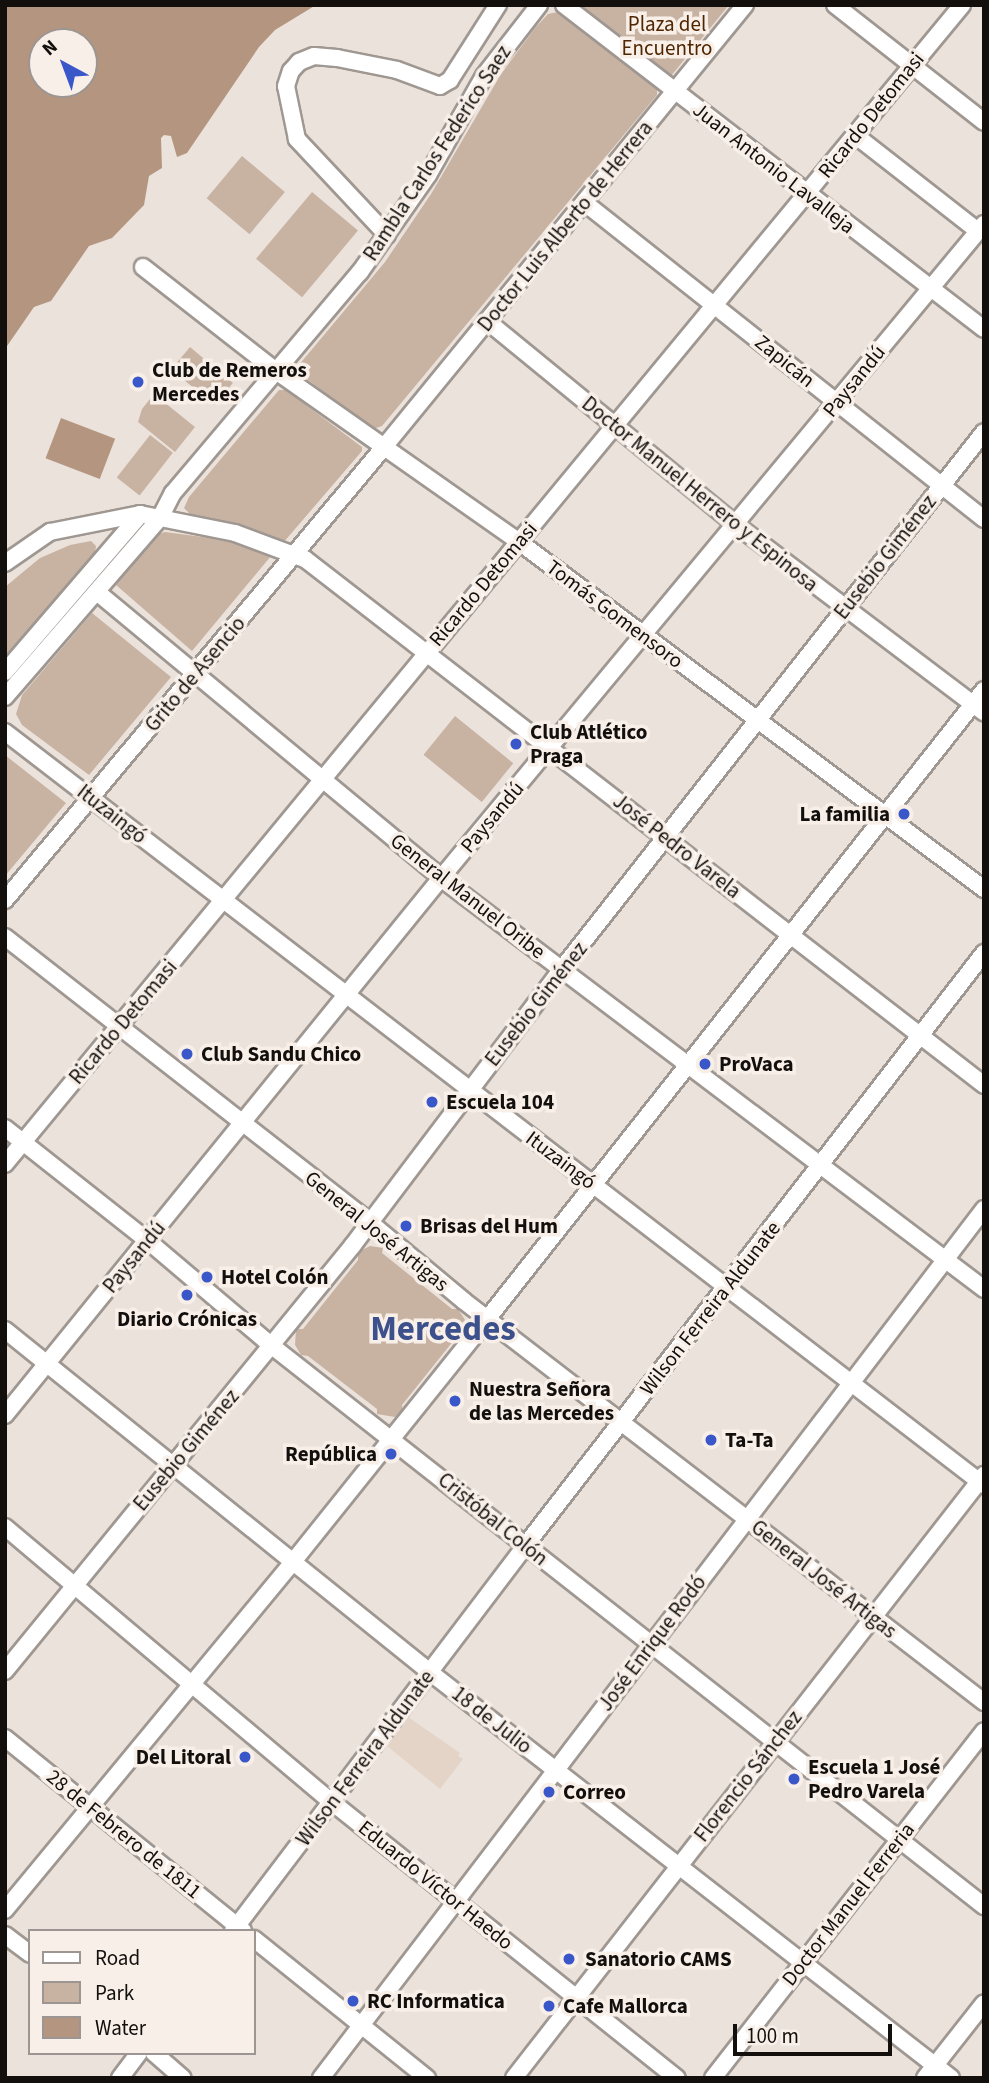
<!DOCTYPE html>
<html>
<head>
<meta charset="utf-8">
<style>
  body { margin:0 }
  #map { position:relative; width:989px; height:2083px; overflow:hidden; background:#ebe2db; font-family:"Source Sans 3",sans-serif }
  div>[style] { position:absolute }
  .built>* { inset:0; background:#e4d4c8 }
  .green>* { inset:0; background:#c8b3a3; transform-origin:0 0 }
  .water>* { inset:0; background:#b49680; transform-origin:0 0 }
  .roads { filter:drop-shadow(2px 0 #9f9791) drop-shadow(-2px 0 #9f9791) drop-shadow(0 2px #9f9791) drop-shadow(0 -2px #9f9791) }
  .minor>* { height:16px; margin:-8px; padding:0 8px; transform-origin:8px; border-radius:8px; background:#fff }
  .dots>* { width:19px; height:19px; translate:-50% -50%; box-sizing:border-box; border:4px solid #f8efe9; border-radius:50% }
  span { translate:-50% -50%; white-space:nowrap; text-align:center; line-height:1.15; -webkit-text-stroke:7px #f8efe9; paint-order:stroke }
  .park-label { font-size:21px; color:#4f2600 }
  .street-label { font-size:21px; color:#120f0d }
  .poi-label { font-size:21px; color:#120f0d; font-weight:700 }
  .left { translate:0 -50%; text-align:left }
  .right { translate:-100% -50%; text-align:right }
  .town-label { font-size:35px; color:#3c508b; font-weight:700 }
  .frame { position:absolute; inset:0; border:7px solid #120f0d; pointer-events:none }
  .legend { position:absolute; left:28px; top:1929px; width:228px; height:126px; box-sizing:border-box; background:#f8efe9; border:2px solid #9c9591; margin:0; padding:9px 12px; list-style:none; font-size:21px; color:#120f0d }
  .legend li { display:flex; align-items:center; gap:14px; height:35px }
  .legend b { width:35px; border:2px solid #9c9591 }
  .north { position:absolute; left:28px; top:28px; width:70px; height:70px; box-sizing:border-box; background:#f8efe9; border:2px solid #9c9591; border-radius:50%; rotate:319deg; font-size:19px; font-weight:700; line-height:28px; text-align:center; color:#120f0d }
  .north::after { content:''; display:block; margin:auto; width:24px; height:32px; background:#3a57c9; clip-path:polygon(50% 0,100% 100%,50% 72%,0 100%) }
  .scale { position:absolute; left:733px; top:2024px; width:159px; height:32px; box-sizing:border-box; border:4px solid #120f0d; border-top:0; padding-left:9px; font-size:21px; line-height:24px; white-space:nowrap; color:#120f0d; -webkit-text-stroke:5px #f8efe9; paint-order:stroke }
</style>
</head>
<body>
<div id="map">
  <div class="built">
    <div style="clip-path:polygon(408px 1717px,460px 1753px,458px 1756px,463px 1759px,440px 1789px,387px 1746px)"></div>
  </div>
  <div class="green">
    <div style="clip-path:polygon(576px 5px,729px 5px,671px 76px)"></div>
    <div style="clip-path:polygon(558px 12px,657px 89px,657px 95px,382px 426px,373px 429px,299px 373px,298px 366px,385px 262px,431px 194px,501px 74px,535px 28px,548px 14px)"></div>
    <div style="left:242px;top:156px;width:56px;height:55px;rotate:40deg"></div>
    <div style="left:312px;top:192px;width:60px;height:87px;rotate:40deg"></div>
    <div style="left:190px;top:347px;width:56px;height:29px;rotate:40deg"></div>
    <div style="clip-path:polygon(279px 390px,286px 390px,362px 447px,362px 451px,283px 543px,228px 523px,191px 515px,184px 508px,189px 497px)"></div>
    <div style="clip-path:polygon(154px 394px,195px 427px,175px 452px,138px 422px,142px 409px)"></div>
    <div style="left:150px;top:435px;width:29px;height:54px;rotate:38deg"></div>
    <div style="clip-path:polygon(165px 532px,233px 541px,271px 556px,192px 651px,116px 585px,156px 535px)"></div>
    <div style="clip-path:polygon(91px 541px,96px 546px,95px 554px,5px 663px,5px 587px,40px 558px,70px 545px)"></div>
    <div style="clip-path:polygon(92px 613px,171px 677px,89px 775px,22px 725px,16px 714px,22px 695px)"></div>
    <div style="left:455px;top:716px;width:75px;height:50px;rotate:39deg"></div>
    <div style="clip-path:polygon(5px 755px,66px 803px,5px 876px)"></div>
    <div style="clip-path:polygon(370px 1246px,383px 1248px,382px 1253px,452px 1309px,458px 1309px,465px 1320px,463px 1336px,458px 1335px,402px 1405px,403px 1411px,395px 1417px,377px 1414px,377px 1409px,308px 1356px,301px 1355px,295px 1345px,296px 1329px,303px 1329px,358px 1260px,358px 1252px)"></div>
  </div>
  <div class="water">
    <div style="clip-path:polygon(evenodd,5px 5px,316px 5px,275px 30px,259px 47px,187px 153px,177px 157px,171px 136px,164px 135px,161px 138px,162px 168px,149px 176px,144px 205px,112px 238px,89px 246px,51px 301px,34px 307px,5px 349px,5px 5px,42px 42px,84px 42px,84px 84px,42px 84px,42px 42px)"></div>
    <div style="left:61px;top:418px;width:58px;height:43px;rotate:21deg"></div>
  </div>
  <div class="roads">
    <div class="minor">
      <div style="left:564px;top:5px;width:530px;rotate:37.65deg"></div>
      <div style="left:835px;top:5px;width:189px;rotate:38.1deg"></div>
      <div style="left:855px;top:135px;width:156px;rotate:38deg"></div>
      <div style="left:585px;top:203px;width:509px;rotate:38.38deg"></div>
      <div style="left:387px;top:235px;width:132px;rotate:-133.2deg"></div>
      <div style="left:297px;top:139px;width:54px;rotate:-101.7deg"></div>
      <div style="left:286px;top:86px;width:16px;rotate:-72deg"></div>
      <div style="left:291px;top:71px;width:12px;rotate:-48deg"></div>
      <div style="left:299px;top:62px;width:16px;rotate:-22deg"></div>
      <div style="left:314px;top:56px;width:23px;rotate:5deg"></div>
      <div style="left:337px;top:58px;width:61px;rotate:11.3deg"></div>
      <div style="left:397px;top:70px;width:46px;rotate:20.4deg"></div>
      <div style="left:440px;top:86px;width:12px;rotate:-31deg"></div>
      <div style="left:450px;top:80px;width:89px;rotate:-57.4deg"></div>
      <div style="left:143px;top:267px;width:169px;rotate:38deg"></div>
      <div style="left:276px;top:371px;width:296px;rotate:35.1deg"></div>
      <div style="left:518px;top:541px;width:582px;rotate:36.75deg"></div>
      <div style="left:487px;top:321px;width:320px;rotate:39.3deg"></div>
      <div style="left:735px;top:524px;width:312px;rotate:37.1deg"></div>
      <div style="left:5px;top:563px;width:55px;rotate:-34.6deg"></div>
      <div style="left:50px;top:532px;width:92px;rotate:-11.3deg"></div>
      <div style="left:140px;top:514px;width:97px;rotate:11.3deg"></div>
      <div style="left:235px;top:533px;width:75px;rotate:20.4deg"></div>
      <div style="left:305px;top:559px;width:859px;rotate:37.76deg"></div>
      <div style="left:97px;top:592px;width:447px;rotate:39.7deg"></div>
      <div style="left:441px;top:878px;width:681px;rotate:37.12deg"></div>
      <div style="left:5px;top:672px;width:208px;rotate:-49.3deg"></div>
      <div style="left:5px;top:697px;width:237px;rotate:-49.1deg"></div>
      <div style="left:160px;top:518px;width:28px;rotate:-63deg"></div>
      <div style="left:173px;top:493px;width:289px;rotate:-49.8deg"></div>
      <div style="left:360px;top:272px;width:118px;rotate:-55deg"></div>
      <div style="left:428px;top:175px;width:114px;rotate:-60.5deg"></div>
      <div style="left:484px;top:76px;width:90px;rotate:-52.2deg"></div>
      <div style="left:5px;top:732px;width:1235px;rotate:37.57deg"></div>
      <div style="left:5px;top:900px;width:591px;rotate:-50.08deg"></div>
      <div style="left:384px;top:447px;width:571px;rotate:-50.76deg"></div>
      <div style="left:5px;top:937px;width:461px;rotate:38deg"></div>
      <div style="left:368px;top:1221px;width:125px;rotate:39.8deg"></div>
      <div style="left:464px;top:1301px;width:657px;rotate:37.64deg"></div>
      <div style="left:5px;top:1128px;width:181px;rotate:38.3deg"></div>
      <div style="left:147px;top:1240px;width:164px;rotate:40.3deg"></div>
      <div style="left:272px;top:1346px;width:906px;rotate:38.19deg"></div>
      <div style="left:5px;top:1164px;width:1503px;rotate:-50.45deg"></div>
      <div style="left:5px;top:1330px;width:547px;rotate:38.84deg"></div>
      <div style="left:431px;top:1673px;width:659px;rotate:37.91deg"></div>
      <div style="left:5px;top:1415px;width:692px;rotate:-50.93deg"></div>
      <div style="left:441px;top:878px;width:850px;rotate:-50.3deg"></div>
      <div style="left:5px;top:1527px;width:427px;rotate:40.1deg"></div>
      <div style="left:332px;top:1802px;width:442px;rotate:38.7deg"></div>
      <div style="left:5px;top:1671px;width:550px;rotate:-50.75deg"></div>
      <div style="left:353px;top:1245px;width:345px;rotate:-52.9deg"></div>
      <div style="left:561px;top:970px;width:684px;rotate:-51.82deg"></div>
      <div style="left:5px;top:1738px;width:306px;rotate:39deg"></div>
      <div style="left:5px;top:1910px;width:450px;rotate:-50.4deg"></div>
      <div style="left:292px;top:1563px;width:314px;rotate:-51.3deg"></div>
      <div style="left:488px;top:1318px;width:800px;rotate:-51.7deg"></div>
      <div style="left:233px;top:1931px;width:483px;rotate:-52.8deg"></div>
      <div style="left:525px;top:1546px;width:750px;rotate:-52.26deg"></div>
      <div style="left:5px;top:1935px;width:31px;rotate:37deg"></div>
      <div style="left:254px;top:1939px;width:222px;rotate:38.8deg"></div>
      <div style="left:154px;top:2053px;width:38px;rotate:41deg"></div>
      <div style="left:120px;top:2078px;width:31px;rotate:-53deg"></div>
      <div style="left:321px;top:2078px;width:1093px;rotate:-52.66deg"></div>
      <div style="left:514px;top:2078px;width:765px;rotate:-52.07deg"></div>
      <div style="left:713px;top:2078px;width:440px;rotate:-52deg"></div>
      <div style="left:925px;top:2078px;width:95px;rotate:-51.8deg"></div>
    </div>
  </div>
  <div class="dots">
    <div style="left:138px;top:382px;background:#3a57c9"></div>
    <div style="left:516px;top:744px;background:#3a57c9"></div>
    <div style="left:904px;top:814px;background:#3a57c9"></div>
    <div style="left:187px;top:1054px;background:#3a57c9"></div>
    <div style="left:705px;top:1064px;background:#3a57c9"></div>
    <div style="left:432px;top:1102px;background:#3a57c9"></div>
    <div style="left:406px;top:1226px;background:#3a57c9"></div>
    <div style="left:207px;top:1277px;background:#3a57c9"></div>
    <div style="left:187px;top:1295px;background:#3a57c9"></div>
    <div style="left:455px;top:1401px;background:#3a57c9"></div>
    <div style="left:711px;top:1440px;background:#3a57c9"></div>
    <div style="left:391px;top:1454px;background:#3a57c9"></div>
    <div style="left:245px;top:1757px;background:#3a57c9"></div>
    <div style="left:794px;top:1779px;background:#3a57c9"></div>
    <div style="left:549px;top:1792px;background:#3a57c9"></div>
    <div style="left:569px;top:1959px;background:#3a57c9"></div>
    <div style="left:353px;top:2001px;background:#3a57c9"></div>
    <div style="left:549px;top:2006px;background:#3a57c9"></div>
  </div>
  <div class="park-label">
    <span style="left:667px;top:36px">Plaza del<br>Encuentro</span>
  </div>
  <div class="street-label">
    <span style="left:871px;top:115px;rotate:-51deg">Ricardo Detomasi</span>
    <span style="left:437px;top:153px;rotate:-57deg">Rambla Carlos Federico Saez</span>
    <span style="left:774px;top:168px;rotate:38deg">Juan Antonio Lavalleja</span>
    <span style="left:565px;top:226px;rotate:-51deg">Doctor Luis Alberto de Herrera</span>
    <span style="left:785px;top:361px;rotate:39deg">Zapicán</span>
    <span style="left:854px;top:381px;rotate:-51deg">Paysandú</span>
    <span style="left:700px;top:494px;rotate:39deg">Doctor Manuel Herrero y Espinosa</span>
    <span style="left:885px;top:557px;rotate:-52deg">Eusebio Giménez</span>
    <span style="left:483px;top:584px;rotate:-50deg">Ricardo Detomasi</span>
    <span style="left:615px;top:614px;rotate:37deg">Tomás Gomensoro</span>
    <span style="left:195px;top:674px;rotate:-50deg">Grito de Asencio</span>
    <span style="left:112px;top:814px;rotate:38deg">Ituzaingó</span>
    <span style="left:492px;top:817px;rotate:-50deg">Paysandú</span>
    <span style="left:677px;top:846px;rotate:38deg">José Pedro Varela</span>
    <span style="left:468px;top:896px;rotate:38deg">General Manuel Oribe</span>
    <span style="left:536px;top:1004px;rotate:-52deg">Eusebio Giménez</span>
    <span style="left:123px;top:1022px;rotate:-50deg">Ricardo Detomasi</span>
    <span style="left:561px;top:1160px;rotate:37deg">Ituzaingó</span>
    <span style="left:377px;top:1231px;rotate:39deg">General José Artigas</span>
    <span style="left:134px;top:1257px;rotate:-51deg">Paysandú</span>
    <span style="left:710px;top:1308px;rotate:-52deg">Wilson Ferreira Aldunate</span>
    <span style="left:186px;top:1450px;rotate:-50deg">Eusebio Giménez</span>
    <span style="left:493px;top:1519px;rotate:39deg">Cristóbal Colón</span>
    <span style="left:824px;top:1579px;rotate:38deg">General José Artigas</span>
    <span style="left:652px;top:1643px;rotate:-53deg">José Enrique Rodó</span>
    <span style="left:492px;top:1720px;rotate:38deg">18 de Julio</span>
    <span style="left:365px;top:1758px;rotate:-53deg">Wilson Ferreira Aldunate</span>
    <span style="left:748px;top:1776px;rotate:-52deg">Florencio Sánchez</span>
    <span style="left:124px;top:1834px;rotate:39deg">28 de Febrero de 1811</span>
    <span style="left:436px;top:1885px;rotate:39deg">Eduardo Víctor Haedo</span>
    <span style="left:848px;top:1904px;rotate:-52deg">Doctor Manuel Ferreria</span>
  </div>
  <div class="poi-label">
    <span class="left" style="left:152px;top:382px">Club de Remeros<br>Mercedes</span>
    <span class="left" style="left:530px;top:744px">Club Atlético<br>Praga</span>
    <span class="right" style="left:890px;top:814px">La familia</span>
    <span class="left" style="left:201px;top:1054px">Club Sandu Chico</span>
    <span class="left" style="left:719px;top:1064px">ProVaca</span>
    <span class="left" style="left:446px;top:1102px">Escuela 104</span>
    <span class="left" style="left:420px;top:1226px">Brisas del Hum</span>
    <span class="left" style="left:221px;top:1277px">Hotel Colón</span>
    <span style="left:187px;top:1319px">Diario Crónicas</span>
    <span class="left" style="left:469px;top:1401px">Nuestra Señora<br>de las Mercedes</span>
    <span class="left" style="left:725px;top:1440px">Ta-Ta</span>
    <span class="right" style="left:377px;top:1454px">República</span>
    <span class="right" style="left:231px;top:1757px">Del Litoral</span>
    <span class="left" style="left:808px;top:1779px">Escuela 1 José<br>Pedro Varela</span>
    <span class="left" style="left:563px;top:1792px">Correo</span>
    <span class="left" style="left:585px;top:1959px">Sanatorio CAMS</span>
    <span class="left" style="left:367px;top:2001px">RC Informatica</span>
    <span class="left" style="left:563px;top:2006px">Cafe Mallorca</span>
  </div>
  <div class="town-label">
    <span style="left:443px;top:1329px">Mercedes</span>
  </div>
  <div class="frame"></div>
  <ul class="legend">
  <li><b style="height:9px;background:#fff"></b>Road</li>
  <li><b style="height:19px;background:#c8b3a3"></b>Park</li>
  <li><b style="height:19px;background:#b49680"></b>Water</li>
  </ul>
  <div class="north">N</div>
  <div class="scale">100 m</div>
</div>
</body>
</html>
